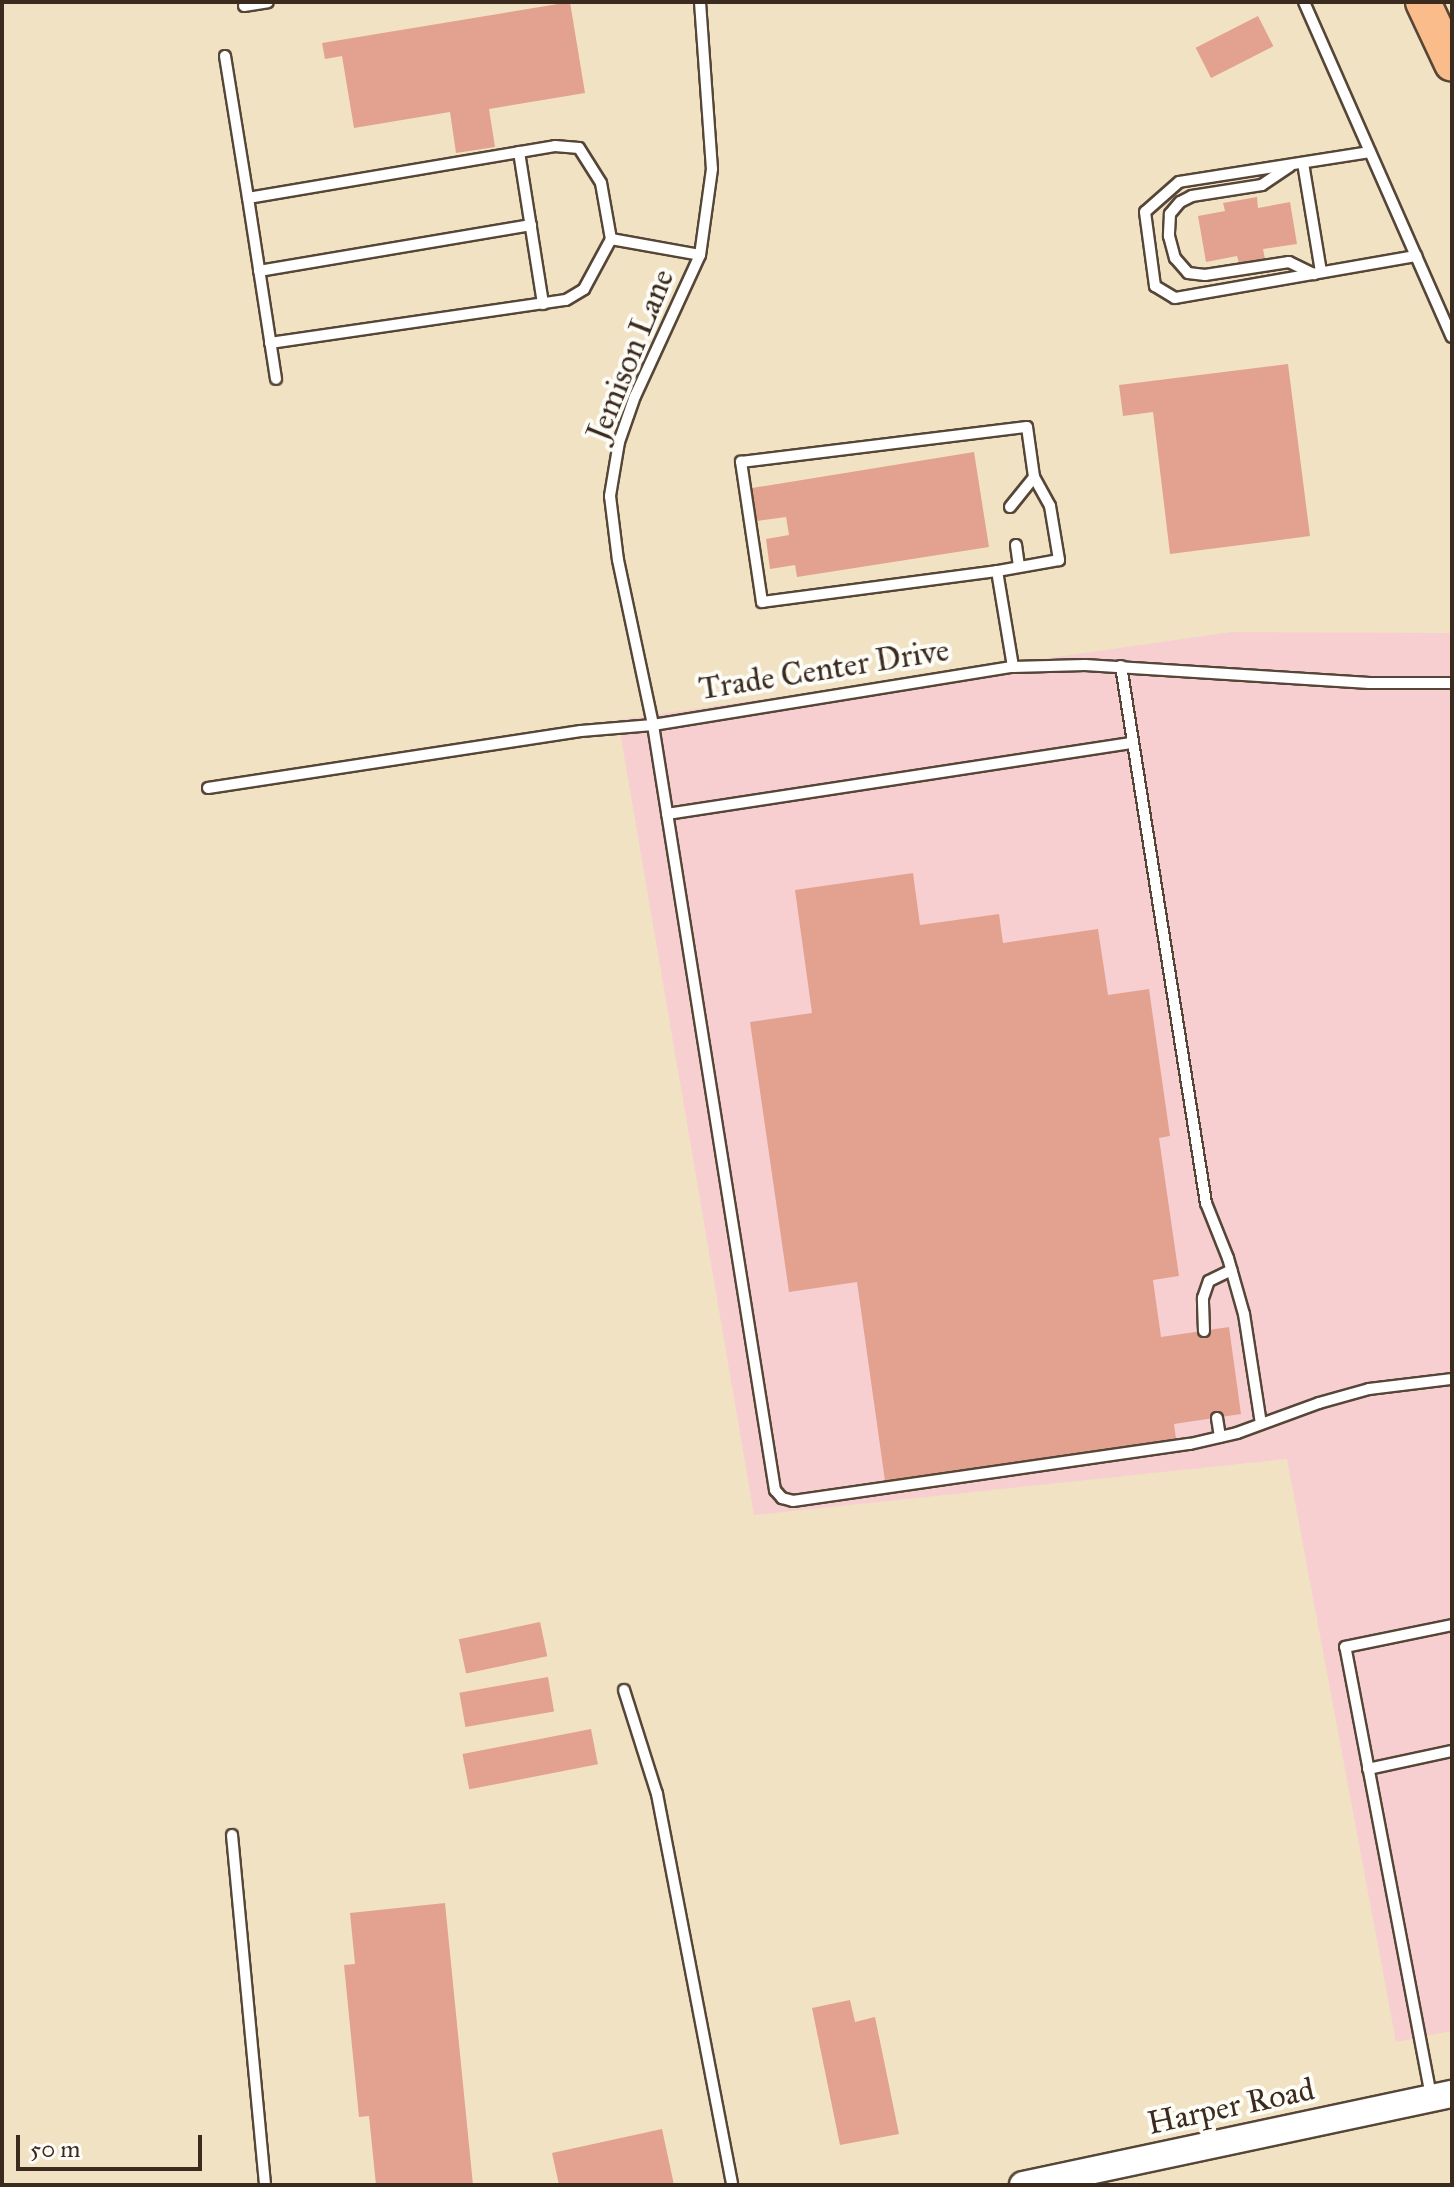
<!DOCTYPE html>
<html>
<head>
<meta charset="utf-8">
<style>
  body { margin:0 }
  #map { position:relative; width:1454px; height:2187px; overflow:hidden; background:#f1e2c4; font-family:"IM FELL Great Primer",serif }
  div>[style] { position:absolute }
  .built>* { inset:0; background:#f7cfd1 }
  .building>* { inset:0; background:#e3a28f; transform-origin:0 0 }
  .roads { filter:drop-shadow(2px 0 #564637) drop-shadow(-2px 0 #564637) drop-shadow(0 2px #564637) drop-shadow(0 -2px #564637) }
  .service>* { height:10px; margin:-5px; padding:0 5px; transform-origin:5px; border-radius:5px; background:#fff }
  .tertiary>* { height:26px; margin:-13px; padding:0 13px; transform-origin:13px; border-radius:13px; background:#fff }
  .trunk>* { height:34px; margin:-17px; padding:0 17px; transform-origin:17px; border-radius:17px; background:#f9bc8a }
  span { translate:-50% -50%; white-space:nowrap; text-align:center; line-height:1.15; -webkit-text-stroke:8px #fdfcf7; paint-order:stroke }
  .street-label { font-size:32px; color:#3b2a1e }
  .frame { position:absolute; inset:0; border:4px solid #3b2a1e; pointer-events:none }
  .scale { position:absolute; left:16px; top:2135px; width:186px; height:36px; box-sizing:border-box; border:4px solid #3b2a1e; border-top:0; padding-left:10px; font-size:24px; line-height:28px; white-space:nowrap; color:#3b2a1e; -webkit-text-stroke:6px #fdfcf7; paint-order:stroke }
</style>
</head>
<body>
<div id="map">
  <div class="built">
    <div style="clip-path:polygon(1231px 632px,1452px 633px,1452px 2031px,1396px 2042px,1287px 1459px,754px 1515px,618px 720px)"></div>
  </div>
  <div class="building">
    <div style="clip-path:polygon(570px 2px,585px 93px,489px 109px,495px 147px,456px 153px,450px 112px,354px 128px,342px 56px,325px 59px,322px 43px)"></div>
    <div style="left:1258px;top:16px;width:34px;height:70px;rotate:63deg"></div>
    <div style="clip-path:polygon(1257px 197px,1258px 208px,1290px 202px,1297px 244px,1263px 249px,1265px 259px,1239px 263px,1237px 256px,1206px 262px,1198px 216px,1225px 211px,1223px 203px)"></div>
    <div style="clip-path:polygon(1288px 364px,1310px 536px,1170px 554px,1153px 412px,1123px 416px,1119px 385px)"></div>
    <div style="clip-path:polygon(974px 452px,989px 547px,797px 577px,795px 565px,770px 569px,766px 539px,789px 535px,786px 517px,757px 521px,752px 488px)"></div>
    <div style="clip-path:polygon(913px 873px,920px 925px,999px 914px,1003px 943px,1098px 929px,1108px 995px,1149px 989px,1170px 1136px,1159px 1138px,1179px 1276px,1153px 1280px,1161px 1337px,1229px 1327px,1241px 1414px,1174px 1424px,1176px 1439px,885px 1481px,857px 1282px,789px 1292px,750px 1022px,812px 1013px,795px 890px)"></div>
    <div style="left:540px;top:1622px;width:35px;height:83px;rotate:78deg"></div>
    <div style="left:548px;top:1677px;width:35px;height:90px;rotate:80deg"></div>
    <div style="left:591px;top:1729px;width:36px;height:131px;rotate:79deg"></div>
    <div style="clip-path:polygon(445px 1903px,473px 2185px,376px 2185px,369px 2116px,359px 2117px,344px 1965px,355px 1964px,350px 1913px)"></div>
    <div style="clip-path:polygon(850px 2000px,855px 2022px,875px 2017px,899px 2134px,840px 2145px,812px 2008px)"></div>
    <div style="clip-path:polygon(662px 2129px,674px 2185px,559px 2185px,552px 2153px)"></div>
  </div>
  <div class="roads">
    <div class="service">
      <div style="left:700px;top:2px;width:167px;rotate:85.9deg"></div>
      <div style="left:712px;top:169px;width:87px;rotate:97.9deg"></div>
      <div style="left:700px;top:255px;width:155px;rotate:114.7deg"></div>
      <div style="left:635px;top:396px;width:49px;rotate:109.2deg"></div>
      <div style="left:619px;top:442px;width:55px;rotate:99.5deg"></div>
      <div style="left:610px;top:496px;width:64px;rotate:82.9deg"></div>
      <div style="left:618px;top:560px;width:169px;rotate:78deg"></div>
      <div style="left:653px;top:725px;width:775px;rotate:80.94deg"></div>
      <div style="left:775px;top:1490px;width:11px;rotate:49deg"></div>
      <div style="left:782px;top:1498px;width:11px;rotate:15deg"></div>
      <div style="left:793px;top:1501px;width:401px;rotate:-8.2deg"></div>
      <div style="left:1190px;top:1444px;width:48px;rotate:-13.2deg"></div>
      <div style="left:1237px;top:1433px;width:87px;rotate:-20.1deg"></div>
      <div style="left:1319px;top:1403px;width:52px;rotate:-15.6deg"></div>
      <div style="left:1369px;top:1389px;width:84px;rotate:-6.9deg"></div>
      <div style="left:1304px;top:2px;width:366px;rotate:66.2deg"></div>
      <div style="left:244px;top:6px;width:24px;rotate:-9deg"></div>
      <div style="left:225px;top:56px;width:144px;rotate:80.8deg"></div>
      <div style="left:248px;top:198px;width:311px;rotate:-9.6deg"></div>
      <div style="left:555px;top:146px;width:24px;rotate:5deg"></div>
      <div style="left:579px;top:148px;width:41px;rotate:57.8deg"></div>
      <div style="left:601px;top:183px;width:57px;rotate:79.9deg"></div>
      <div style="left:611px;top:239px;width:90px;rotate:10.2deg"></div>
      <div style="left:519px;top:152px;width:154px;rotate:81deg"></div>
      <div style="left:1370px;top:152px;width:193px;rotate:171.1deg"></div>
      <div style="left:1179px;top:182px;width:45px;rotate:138.6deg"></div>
      <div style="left:1145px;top:212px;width:75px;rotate:82.3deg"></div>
      <div style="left:1155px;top:286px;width:23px;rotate:31deg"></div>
      <div style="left:1175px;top:298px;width:245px;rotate:-9.9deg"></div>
      <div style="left:1303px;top:163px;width:110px;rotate:80.6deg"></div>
      <div style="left:1290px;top:166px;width:34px;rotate:146deg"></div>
      <div style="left:1262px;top:185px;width:71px;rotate:171.1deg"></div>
      <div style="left:1192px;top:196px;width:13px;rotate:153deg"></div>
      <div style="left:1180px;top:202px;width:16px;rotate:130deg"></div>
      <div style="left:1170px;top:214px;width:22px;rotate:93deg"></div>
      <div style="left:1169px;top:236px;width:23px;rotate:75deg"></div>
      <div style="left:1175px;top:258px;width:20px;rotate:49deg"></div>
      <div style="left:1188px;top:273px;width:17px;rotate:7deg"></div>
      <div style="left:1205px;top:275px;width:85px;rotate:-8.8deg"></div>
      <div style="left:1289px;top:262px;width:28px;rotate:26deg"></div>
      <div style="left:248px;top:198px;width:183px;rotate:81.2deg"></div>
      <div style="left:259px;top:271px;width:276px;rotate:-9.6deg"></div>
      <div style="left:270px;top:343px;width:299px;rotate:-8.3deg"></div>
      <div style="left:566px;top:300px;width:21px;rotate:-31deg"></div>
      <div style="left:584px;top:289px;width:57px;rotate:-61.6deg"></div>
      <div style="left:1010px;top:507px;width:38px;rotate:-51deg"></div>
      <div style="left:1016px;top:545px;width:21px;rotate:82deg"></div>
      <div style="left:997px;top:571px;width:237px;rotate:172.5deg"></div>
      <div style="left:762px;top:602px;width:142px;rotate:-98.5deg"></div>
      <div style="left:741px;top:462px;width:288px;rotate:-7deg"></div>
      <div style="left:1027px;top:427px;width:50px;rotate:82deg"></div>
      <div style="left:1034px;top:477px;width:33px;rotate:61deg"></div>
      <div style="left:1050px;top:506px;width:55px;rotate:80.5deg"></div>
      <div style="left:1059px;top:560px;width:63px;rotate:169.9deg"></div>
      <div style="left:997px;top:571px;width:97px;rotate:80.5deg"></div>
      <div style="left:1121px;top:666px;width:544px;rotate:81.01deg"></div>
      <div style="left:1206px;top:1203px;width:59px;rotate:68.2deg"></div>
      <div style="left:1228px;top:1258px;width:58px;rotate:74.1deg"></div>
      <div style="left:1244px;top:1314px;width:111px;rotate:81.2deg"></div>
      <div style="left:208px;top:788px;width:377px;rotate:-8.7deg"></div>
      <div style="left:581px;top:731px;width:72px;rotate:-4.8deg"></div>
      <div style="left:653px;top:725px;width:365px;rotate:-9.2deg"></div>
      <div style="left:1013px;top:667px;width:72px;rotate:-1.6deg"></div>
      <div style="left:1085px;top:665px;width:285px;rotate:3.6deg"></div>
      <div style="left:1369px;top:683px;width:83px"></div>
      <div style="left:667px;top:814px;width:471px;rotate:-8.7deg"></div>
      <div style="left:1204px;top:1331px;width:33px;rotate:-92deg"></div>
      <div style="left:1203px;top:1298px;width:18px;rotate:-71deg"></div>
      <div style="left:1209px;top:1281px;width:25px;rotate:-26deg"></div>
      <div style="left:1217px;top:1418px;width:19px;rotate:81deg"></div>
      <div style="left:624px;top:1690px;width:109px;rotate:72.4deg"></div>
      <div style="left:657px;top:1794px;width:396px;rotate:79.1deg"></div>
      <div style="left:1368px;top:1769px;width:86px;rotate:-12.1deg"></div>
      <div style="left:232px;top:1835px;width:352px;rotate:84.6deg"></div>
      <div style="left:1431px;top:2096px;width:457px;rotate:-100.8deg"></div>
      <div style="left:1345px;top:1647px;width:109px;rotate:-11.6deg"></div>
    </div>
    <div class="tertiary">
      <div style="left:1023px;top:2185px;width:439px;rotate:-12deg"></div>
    </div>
    <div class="trunk">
      <div style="left:1423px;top:2px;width:68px;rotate:64.9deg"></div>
    </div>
  </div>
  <div class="street-label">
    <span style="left:631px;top:355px;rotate:-68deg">Jemison Lane</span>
    <span style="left:824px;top:670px;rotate:-9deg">Trade Center Drive</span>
    <span style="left:1231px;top:2107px;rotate:-12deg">Harper Road</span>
  </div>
  <div class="frame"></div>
  <div class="scale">50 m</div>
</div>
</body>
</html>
